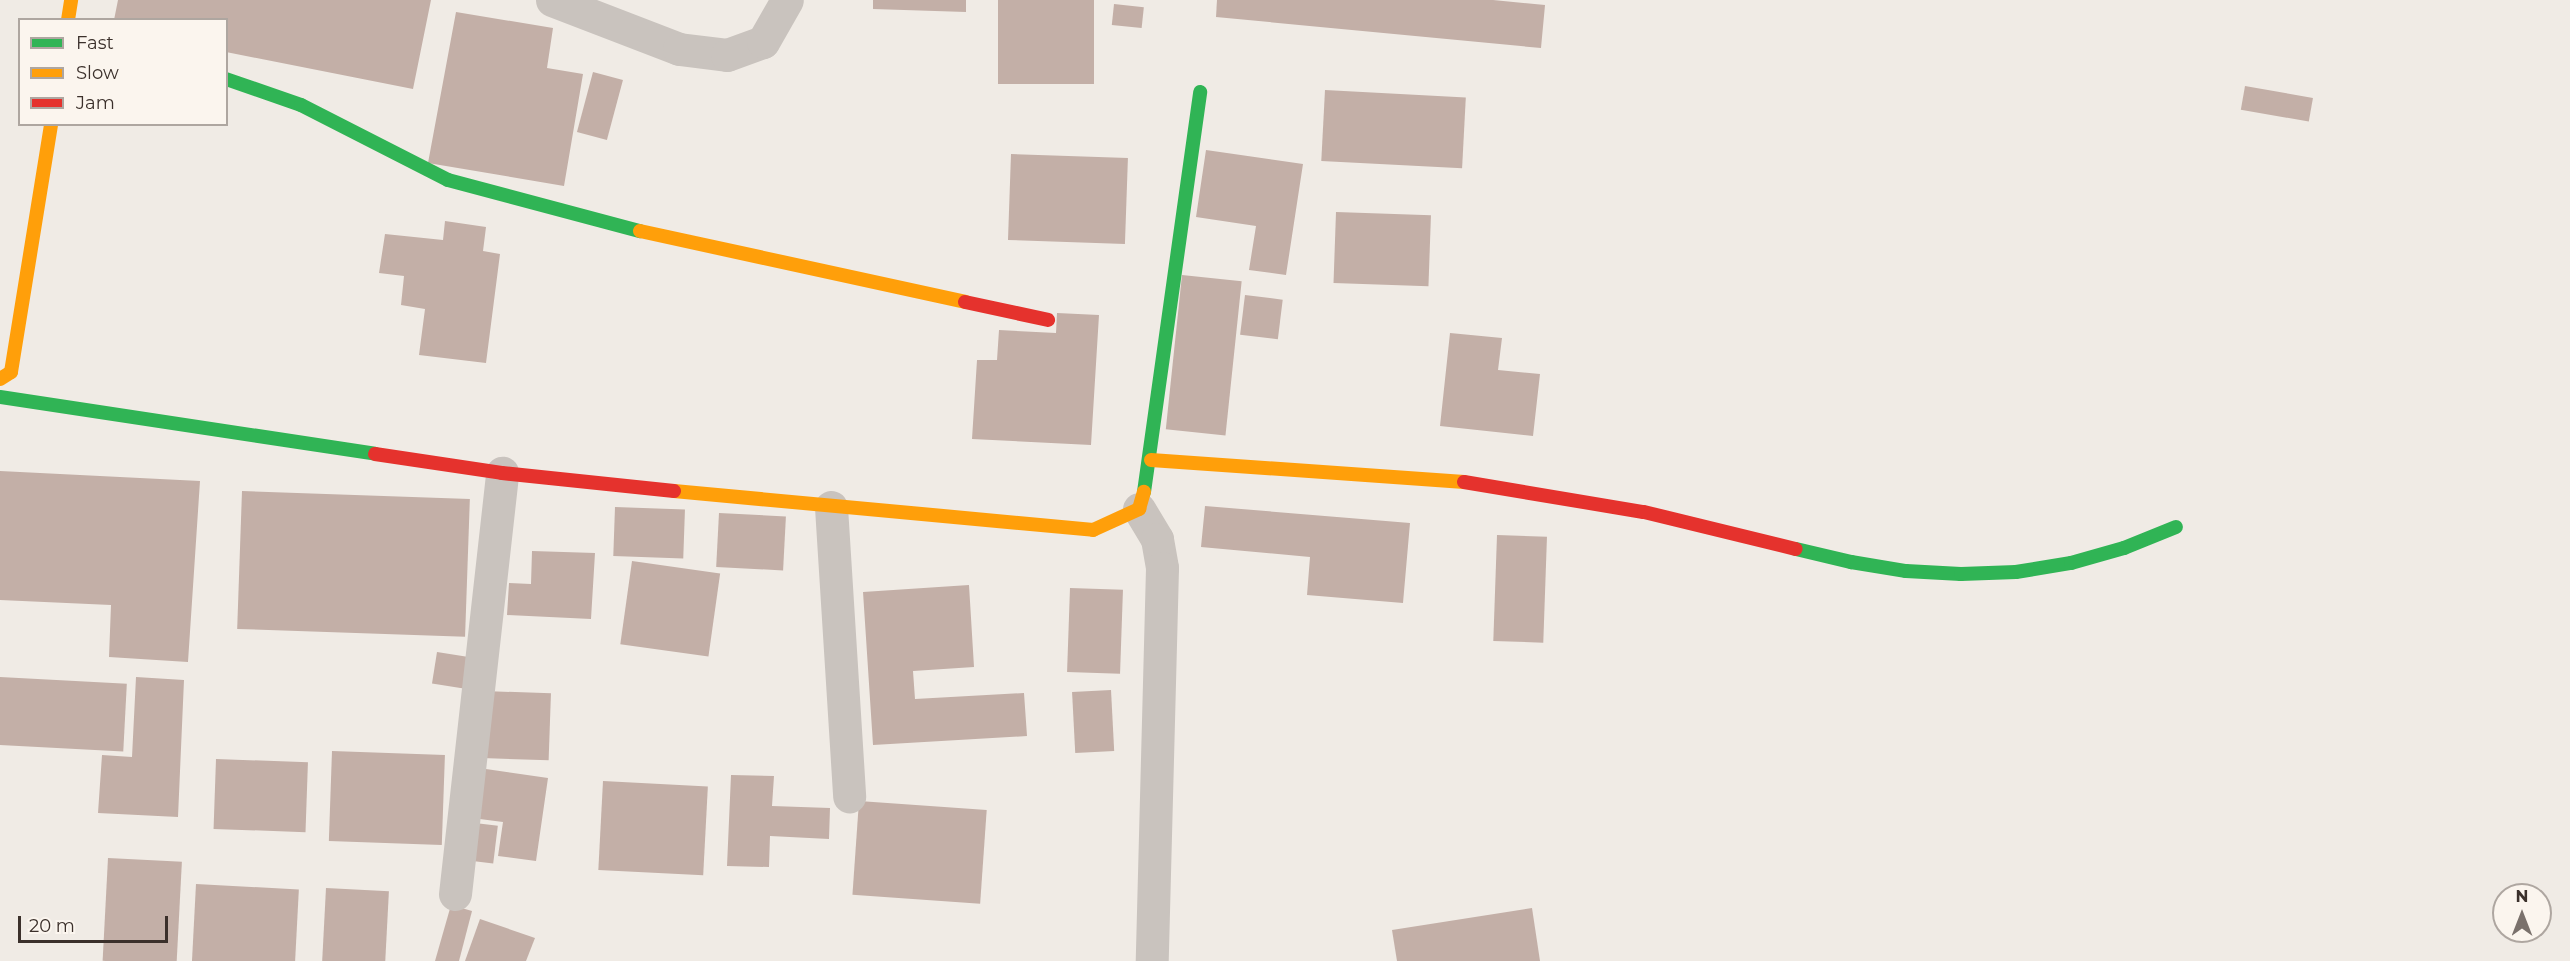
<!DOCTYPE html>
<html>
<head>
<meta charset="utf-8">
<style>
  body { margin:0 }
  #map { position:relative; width:2570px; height:961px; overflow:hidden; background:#f0ebe5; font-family:Montserrat,sans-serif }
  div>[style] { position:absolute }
  .building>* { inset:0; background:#c3afa7; transform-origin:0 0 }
  .street>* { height:33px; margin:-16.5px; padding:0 16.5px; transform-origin:16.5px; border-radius:16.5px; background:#c9c3be }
  .fast>* { height:14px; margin:-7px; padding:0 7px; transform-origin:7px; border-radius:7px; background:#30b455 }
  .slow>* { height:14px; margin:-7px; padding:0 7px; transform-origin:7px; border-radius:7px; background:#ff9f0a }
  .jam>* { height:14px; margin:-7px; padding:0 7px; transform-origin:7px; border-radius:7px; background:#e5322d }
  span { translate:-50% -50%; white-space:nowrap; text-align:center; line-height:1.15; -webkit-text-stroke:4.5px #fbf5ee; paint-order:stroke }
  .legend { position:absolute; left:18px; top:18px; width:210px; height:108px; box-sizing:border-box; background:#fbf5ee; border:2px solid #aea6a0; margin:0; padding:8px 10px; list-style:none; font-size:18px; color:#3b302b }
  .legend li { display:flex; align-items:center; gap:12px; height:30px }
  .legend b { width:30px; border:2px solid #aea6a0 }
  .north { position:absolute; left:2492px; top:883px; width:60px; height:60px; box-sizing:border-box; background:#fbf5ee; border:2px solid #aea6a0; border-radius:50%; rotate:0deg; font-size:16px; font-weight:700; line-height:24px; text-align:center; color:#3b302b }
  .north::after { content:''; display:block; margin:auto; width:21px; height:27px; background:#7a716c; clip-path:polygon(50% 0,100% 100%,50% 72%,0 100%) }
  .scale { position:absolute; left:18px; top:916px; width:150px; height:27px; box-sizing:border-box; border:3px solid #3b302b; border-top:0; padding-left:8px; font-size:18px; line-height:21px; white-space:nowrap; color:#3b302b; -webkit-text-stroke:4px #fbf5ee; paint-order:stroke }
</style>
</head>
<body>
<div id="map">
  <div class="building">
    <div style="clip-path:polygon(118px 0,431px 0,413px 89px,226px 52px,226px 20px,114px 20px)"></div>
    <div style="clip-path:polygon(873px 0,966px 0,966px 12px,873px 9px)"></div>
    <div style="left:998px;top:0;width:96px;height:84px"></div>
    <div style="clip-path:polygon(1217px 0,1493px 0,1545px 5px,1541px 48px,1216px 17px)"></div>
    <div style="left:1114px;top:4px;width:30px;height:21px;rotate:6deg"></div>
    <div style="clip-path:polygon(456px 12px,553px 28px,547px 68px,583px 74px,564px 186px,428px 163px)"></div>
    <div style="left:593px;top:72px;width:31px;height:62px;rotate:15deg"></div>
    <div style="left:2245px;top:86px;width:69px;height:24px;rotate:10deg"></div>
    <div style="left:1325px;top:90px;width:141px;height:71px;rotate:3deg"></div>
    <div style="clip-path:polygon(1206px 150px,1303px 164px,1286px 275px,1249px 270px,1256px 226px,1196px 217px)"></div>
    <div style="left:1011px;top:154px;width:117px;height:86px;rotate:2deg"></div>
    <div style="left:1336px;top:212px;width:95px;height:71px;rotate:2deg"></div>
    <div style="clip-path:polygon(445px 221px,486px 227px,483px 251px,500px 254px,486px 363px,419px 355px,425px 309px,401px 305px,404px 276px,379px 273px,385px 234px,443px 240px)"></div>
    <div style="left:1182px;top:275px;width:60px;height:155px;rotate:6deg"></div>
    <div style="left:1245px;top:295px;width:38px;height:40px;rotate:7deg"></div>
    <div style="clip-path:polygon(1057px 313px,1099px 315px,1091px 445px,972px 439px,977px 360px,997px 360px,999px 330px,1056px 333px)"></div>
    <div style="clip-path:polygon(1450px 333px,1502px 338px,1498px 370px,1540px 374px,1533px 436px,1440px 426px)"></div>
    <div style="clip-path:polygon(0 471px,200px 481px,188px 662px,109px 657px,111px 605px,0 600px)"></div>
    <div style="left:242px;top:491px;width:228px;height:138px;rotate:2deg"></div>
    <div style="clip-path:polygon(1205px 506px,1410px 523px,1403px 603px,1307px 595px,1310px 557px,1201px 547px)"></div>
    <div style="left:615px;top:507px;width:70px;height:49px;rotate:2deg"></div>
    <div style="left:719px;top:513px;width:67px;height:54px;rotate:3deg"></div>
    <div style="left:1497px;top:535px;width:50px;height:106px;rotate:2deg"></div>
    <div style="clip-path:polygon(532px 551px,595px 553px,591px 619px,507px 615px,509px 583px,531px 584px)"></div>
    <div style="left:632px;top:561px;width:89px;height:84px;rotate:8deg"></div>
    <div style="clip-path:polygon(969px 585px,974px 667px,913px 671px,915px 699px,1024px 693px,1027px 736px,873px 745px,863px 592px)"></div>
    <div style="left:1070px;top:588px;width:53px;height:84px;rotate:2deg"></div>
    <div style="left:437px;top:652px;width:32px;height:32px;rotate:9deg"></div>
    <div style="left:0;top:677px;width:127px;height:68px;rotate:3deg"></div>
    <div style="clip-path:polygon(136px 677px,184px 680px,178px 817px,98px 813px,102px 755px,132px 757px)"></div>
    <div style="left:1111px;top:690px;width:61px;height:39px;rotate:87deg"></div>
    <div style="left:484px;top:691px;width:67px;height:67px;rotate:2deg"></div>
    <div style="left:332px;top:751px;width:113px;height:90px;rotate:2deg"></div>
    <div style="left:216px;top:759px;width:92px;height:70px;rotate:2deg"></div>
    <div style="clip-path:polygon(479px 768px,548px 778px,536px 861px,498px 856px,503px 822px,472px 818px)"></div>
    <div style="clip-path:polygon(731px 775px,774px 776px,772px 806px,830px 808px,829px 839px,770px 836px,769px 867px,727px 866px)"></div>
    <div style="left:603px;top:781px;width:105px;height:89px;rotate:3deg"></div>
    <div style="left:859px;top:801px;width:128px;height:94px;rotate:4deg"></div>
    <div style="left:475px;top:823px;width:23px;height:38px;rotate:7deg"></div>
    <div style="left:108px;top:858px;width:74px;height:103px;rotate:3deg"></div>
    <div style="left:196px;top:884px;width:103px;height:77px;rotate:3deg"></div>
    <div style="left:326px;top:888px;width:63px;height:73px;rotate:3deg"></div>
    <div style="clip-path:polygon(451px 905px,472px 911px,459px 961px,435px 961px)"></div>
    <div style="clip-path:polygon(1532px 908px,1540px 961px,1397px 961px,1392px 930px)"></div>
    <div style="clip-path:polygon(480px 919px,535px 938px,526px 961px,465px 961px)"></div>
  </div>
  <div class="street">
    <div style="left:552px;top:0;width:136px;rotate:21.1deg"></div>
    <div style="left:679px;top:49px;width:48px;rotate:7.1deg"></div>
    <div style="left:727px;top:55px;width:38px;rotate:-20deg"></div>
    <div style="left:763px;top:42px;width:48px;rotate:-60.3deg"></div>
    <div style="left:831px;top:507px;width:290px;rotate:86.4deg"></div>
    <div style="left:1139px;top:509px;width:35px;rotate:59deg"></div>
    <div style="left:1157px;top:539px;width:29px;rotate:80deg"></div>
    <div style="left:1162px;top:568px;width:393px;rotate:91.5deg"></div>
    <div style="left:455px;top:894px;width:424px;rotate:-83.6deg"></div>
  </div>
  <div class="fast">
    <div style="left:226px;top:79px;width:79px;rotate:19.1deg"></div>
    <div style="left:301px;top:105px;width:165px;rotate:27deg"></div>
    <div style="left:448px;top:180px;width:199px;rotate:14.9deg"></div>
    <div style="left:0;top:397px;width:379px;rotate:8.6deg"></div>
    <div style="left:1144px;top:492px;width:404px;rotate:-82deg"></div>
    <div style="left:1796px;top:549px;width:57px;rotate:13.3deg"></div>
    <div style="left:1851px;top:562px;width:56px;rotate:9.3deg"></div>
    <div style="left:1906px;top:571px;width:55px;rotate:3.1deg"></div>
    <div style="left:1961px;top:574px;width:55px;rotate:-2.1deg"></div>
    <div style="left:2016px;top:572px;width:56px;rotate:-9.3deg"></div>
    <div style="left:2071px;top:563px;width:55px;rotate:-15.8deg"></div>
    <div style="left:2124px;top:548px;width:56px;rotate:-22deg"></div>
  </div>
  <div class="slow">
    <div style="left:68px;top:20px;width:20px;rotate:-81deg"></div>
    <div style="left:640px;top:231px;width:333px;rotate:12.3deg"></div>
    <div style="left:0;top:379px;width:13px;rotate:-32deg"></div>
    <div style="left:11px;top:372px;width:251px;rotate:-80.8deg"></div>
    <div style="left:1151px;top:460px;width:314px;rotate:4deg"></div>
    <div style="left:674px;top:491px;width:421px;rotate:5.3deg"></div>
    <div style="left:1093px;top:530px;width:51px;rotate:-24.5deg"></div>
    <div style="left:1139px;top:509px;width:18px;rotate:-74deg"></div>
  </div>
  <div class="jam">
    <div style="left:965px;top:302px;width:85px;rotate:12.2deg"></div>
    <div style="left:375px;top:454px;width:128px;rotate:8.5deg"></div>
    <div style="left:502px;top:473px;width:173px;rotate:6deg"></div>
    <div style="left:1464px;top:482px;width:182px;rotate:9.5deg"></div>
    <div style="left:1644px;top:512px;width:156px;rotate:13.7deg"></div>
  </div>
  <ul class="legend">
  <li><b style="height:8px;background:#30b455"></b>Fast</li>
  <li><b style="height:8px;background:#ff9f0a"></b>Slow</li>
  <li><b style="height:8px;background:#e5322d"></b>Jam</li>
  </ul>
  <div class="north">N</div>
  <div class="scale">20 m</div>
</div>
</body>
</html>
